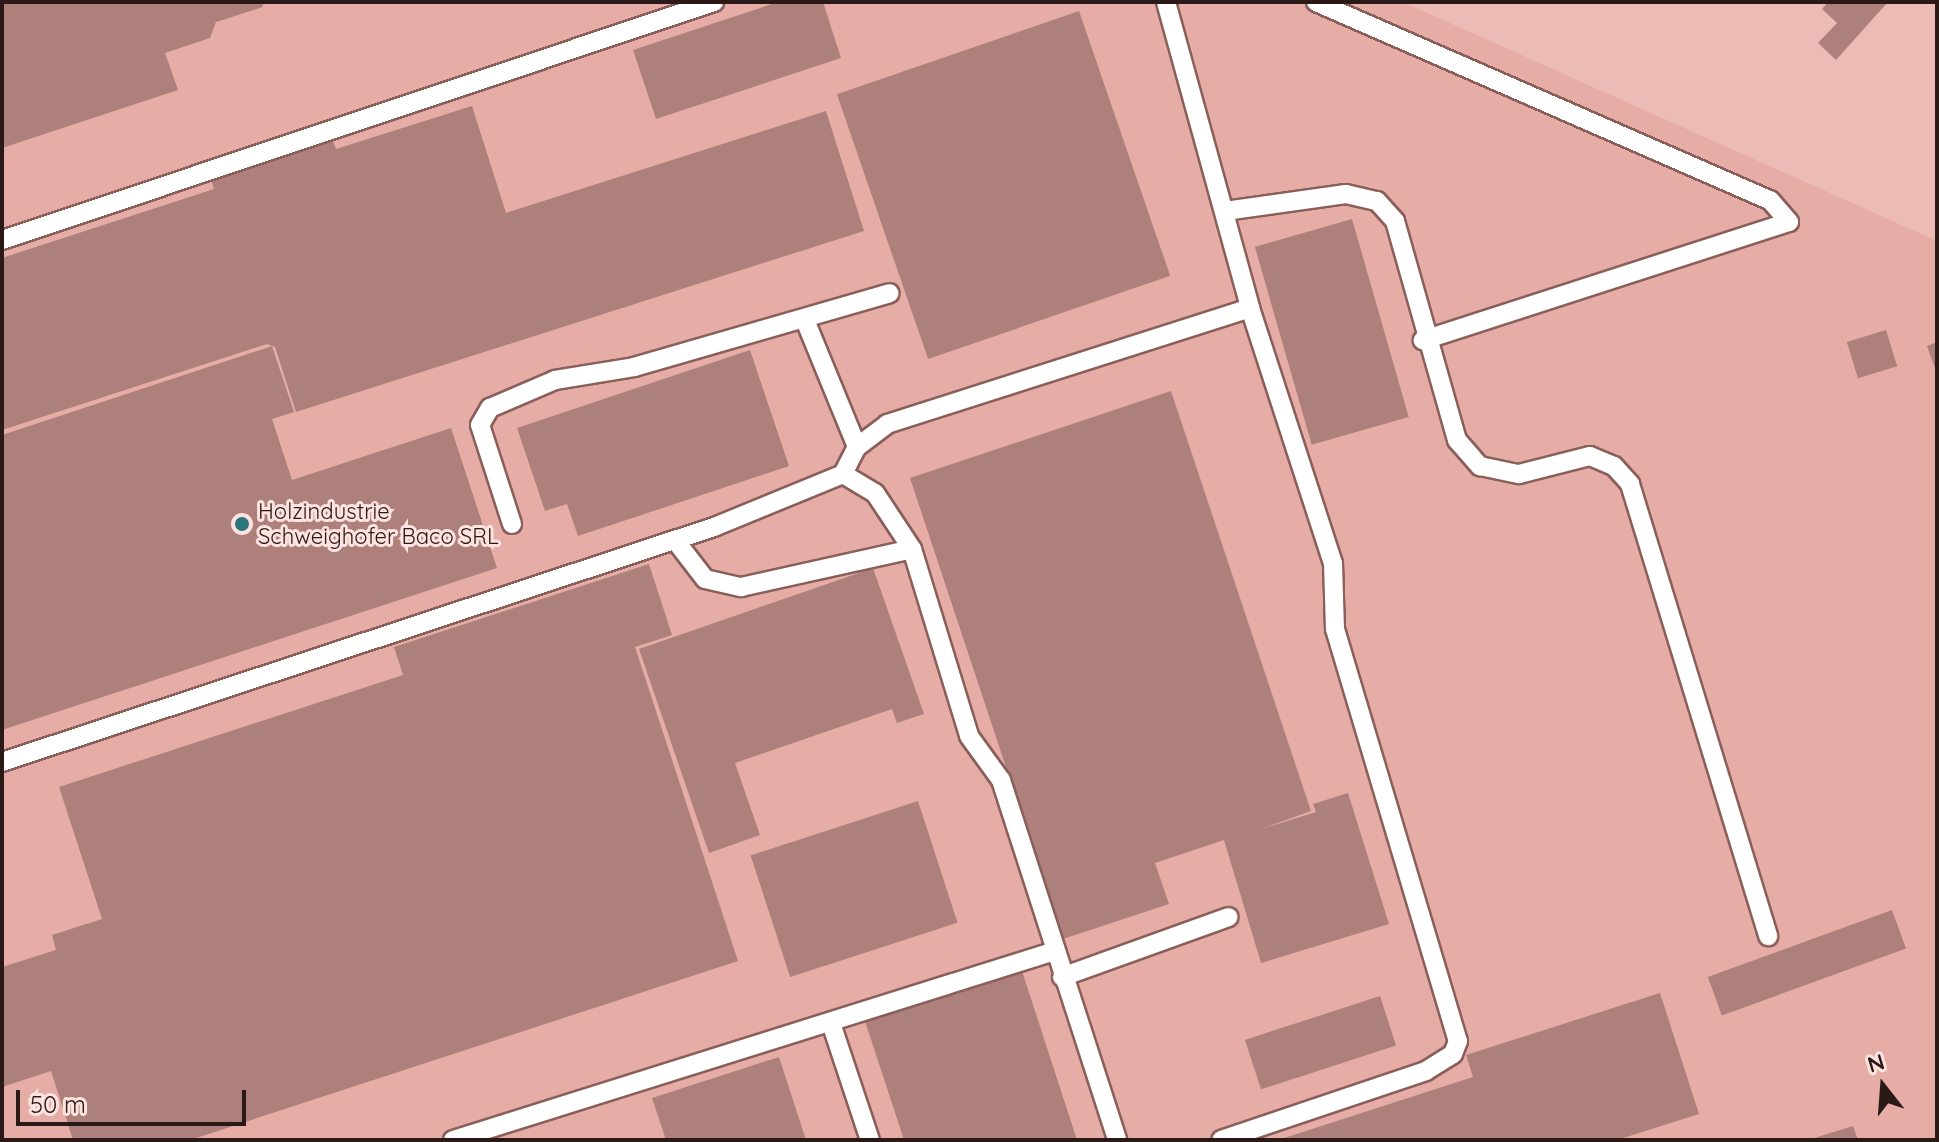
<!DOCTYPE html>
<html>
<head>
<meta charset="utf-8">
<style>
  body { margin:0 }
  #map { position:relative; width:1939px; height:1142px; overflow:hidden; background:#edbbb5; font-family:Quicksand,sans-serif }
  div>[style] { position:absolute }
  .built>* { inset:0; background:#e5ada6 }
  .building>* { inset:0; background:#ae807b; transform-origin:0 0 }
  .roads { filter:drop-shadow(2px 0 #8a5e59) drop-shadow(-2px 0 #8a5e59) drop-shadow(0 2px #8a5e59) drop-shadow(0 -2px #8a5e59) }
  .service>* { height:18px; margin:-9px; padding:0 9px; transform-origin:9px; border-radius:9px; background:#fff }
  .dots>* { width:22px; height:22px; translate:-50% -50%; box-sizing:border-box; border:4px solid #fde3e0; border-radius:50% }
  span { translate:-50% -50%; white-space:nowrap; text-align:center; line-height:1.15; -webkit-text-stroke:6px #fde3e0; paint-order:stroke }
  .poi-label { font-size:22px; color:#2b1917 }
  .left { translate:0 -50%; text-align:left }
  .frame { position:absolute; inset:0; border:4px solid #2b1917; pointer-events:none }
  .north { position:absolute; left:1843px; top:1046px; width:80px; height:80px; -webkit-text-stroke:6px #fde3e0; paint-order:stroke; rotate:343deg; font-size:22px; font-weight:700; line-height:32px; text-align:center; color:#2b1917 }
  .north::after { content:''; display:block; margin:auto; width:28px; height:36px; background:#2b1917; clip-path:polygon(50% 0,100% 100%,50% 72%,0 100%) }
  .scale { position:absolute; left:16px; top:1090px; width:230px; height:36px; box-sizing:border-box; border:4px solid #2b1917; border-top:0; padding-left:10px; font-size:24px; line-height:28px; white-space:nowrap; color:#2b1917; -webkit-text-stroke:6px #fde3e0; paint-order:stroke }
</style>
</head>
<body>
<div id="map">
  <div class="built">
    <div style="clip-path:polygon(2px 2px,1403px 2px,1937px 241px,1937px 1140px,2px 1140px)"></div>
  </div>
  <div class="building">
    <div style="clip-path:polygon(2px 2px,262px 2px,263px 7px,216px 22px,210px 38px,165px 53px,178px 90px,2px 148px)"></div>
    <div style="clip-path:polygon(778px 2px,823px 2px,841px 58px,656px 119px,633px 50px)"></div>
    <div style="clip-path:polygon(1828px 2px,1888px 2px,1836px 60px,1818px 43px,1837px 23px,1822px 9px)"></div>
    <div style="left:1079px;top:11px;width:280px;height:256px;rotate:71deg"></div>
    <div style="clip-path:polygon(472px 106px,506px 213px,826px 111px,864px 231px,296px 412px,275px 347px,267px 344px,2px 430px,2px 258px,214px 189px,211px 180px,333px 141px,336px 149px)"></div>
    <div style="left:1352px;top:219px;width:206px;height:101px;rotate:74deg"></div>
    <div style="left:1886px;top:330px;width:38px;height:41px;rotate:73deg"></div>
    <div style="clip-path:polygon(1937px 342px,1937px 374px,1927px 346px)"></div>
    <div style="clip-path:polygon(272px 346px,294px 412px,272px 419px,292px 480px,451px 428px,497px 568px,2px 730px,2px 435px)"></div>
    <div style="clip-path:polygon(750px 350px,789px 466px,578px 536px,567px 504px,545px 511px,517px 428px)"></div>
    <div style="clip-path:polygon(1171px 391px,1311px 811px,1261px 829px,1316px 812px,1313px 804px,1348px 793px,1389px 924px,1261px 963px,1224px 840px,1155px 863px,1169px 904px,1063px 939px,910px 478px)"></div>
    <div style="clip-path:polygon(649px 564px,672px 635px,635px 647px,738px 961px,190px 1140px,73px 1140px,51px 1071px,2px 1087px,2px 967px,56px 950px,52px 935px,102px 919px,59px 787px,403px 675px,394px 647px)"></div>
    <div style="clip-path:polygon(873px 568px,924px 714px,897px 723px,892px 709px,735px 763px,760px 835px,709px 853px,639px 649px)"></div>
    <div style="left:918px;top:801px;width:128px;height:176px;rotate:72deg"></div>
    <div style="left:1892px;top:910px;width:41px;height:196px;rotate:70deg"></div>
    <div style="clip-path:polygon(1022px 971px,1077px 1140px,904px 1140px,865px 1021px)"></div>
    <div style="clip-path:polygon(1660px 993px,1699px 1114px,1617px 1140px,1278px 1140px,1473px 1077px,1466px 1055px)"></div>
    <div style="left:1380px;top:996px;width:52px;height:142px;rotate:72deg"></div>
    <div style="clip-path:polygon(779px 1057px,806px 1140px,666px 1140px,652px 1098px)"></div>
    <div style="clip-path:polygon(1853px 1126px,1858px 1140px,1811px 1140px,1811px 1139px)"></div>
  </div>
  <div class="roads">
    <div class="service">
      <div style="left:1166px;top:2px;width:317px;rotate:74.6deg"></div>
      <div style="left:1316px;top:2px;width:495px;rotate:23.6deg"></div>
      <div style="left:1770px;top:200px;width:29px;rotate:49deg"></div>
      <div style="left:1789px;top:222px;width:385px;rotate:162.1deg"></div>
      <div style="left:1225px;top:211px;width:122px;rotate:-8deg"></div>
      <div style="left:1346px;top:194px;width:32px;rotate:13deg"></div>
      <div style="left:1377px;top:201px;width:27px;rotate:48deg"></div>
      <div style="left:1395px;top:221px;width:228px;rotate:74.2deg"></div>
      <div style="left:1457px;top:440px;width:35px;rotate:49deg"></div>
      <div style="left:1480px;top:466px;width:40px;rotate:12deg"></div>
      <div style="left:1519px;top:474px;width:73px;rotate:-14.2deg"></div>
      <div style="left:1590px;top:456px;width:26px;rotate:23deg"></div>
      <div style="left:1614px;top:466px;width:24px;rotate:48deg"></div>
      <div style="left:1630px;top:484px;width:473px;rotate:73deg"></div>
      <div style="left:2px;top:240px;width:751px;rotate:-18.48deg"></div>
      <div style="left:805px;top:320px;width:137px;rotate:67.7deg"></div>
      <div style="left:843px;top:474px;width:37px;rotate:31deg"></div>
      <div style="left:875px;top:493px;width:67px;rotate:56.5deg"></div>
      <div style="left:912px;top:549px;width:195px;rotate:73deg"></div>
      <div style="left:969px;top:736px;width:54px;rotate:54deg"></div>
      <div style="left:1001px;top:780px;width:378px;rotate:72.1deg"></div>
      <div style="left:512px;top:524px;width:104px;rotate:-107.9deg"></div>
      <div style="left:480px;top:425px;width:20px;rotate:-60deg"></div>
      <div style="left:490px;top:408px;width:71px;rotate:-23.3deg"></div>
      <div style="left:555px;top:380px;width:80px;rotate:-9.3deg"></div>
      <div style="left:634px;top:367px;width:266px;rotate:-16.1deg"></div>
      <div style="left:675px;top:540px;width:49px;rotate:52.4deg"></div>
      <div style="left:705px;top:579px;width:37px;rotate:13deg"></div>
      <div style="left:741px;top:587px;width:175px;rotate:-12.5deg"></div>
      <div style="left:2px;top:762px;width:750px;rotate:-18.27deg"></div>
      <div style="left:714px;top:527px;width:139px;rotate:-22.3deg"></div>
      <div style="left:843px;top:474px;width:30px;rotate:-63deg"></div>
      <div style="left:857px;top:447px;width:38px;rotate:-37deg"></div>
      <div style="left:887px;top:424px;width:381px;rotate:-17.7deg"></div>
      <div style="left:1250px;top:308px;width:268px;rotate:72deg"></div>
      <div style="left:1333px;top:563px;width:66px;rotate:88.3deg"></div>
      <div style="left:1335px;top:629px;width:430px;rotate:73.4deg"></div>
      <div style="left:1458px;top:1041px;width:14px;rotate:111deg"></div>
      <div style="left:1453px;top:1054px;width:32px;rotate:148deg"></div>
      <div style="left:1426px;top:1071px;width:216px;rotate:161.4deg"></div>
      <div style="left:1062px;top:977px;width:177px;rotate:-19.8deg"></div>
      <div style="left:832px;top:1026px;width:120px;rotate:71.6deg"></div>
      <div style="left:453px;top:1140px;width:631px;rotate:-17.43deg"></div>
    </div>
  </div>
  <div class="dots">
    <div style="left:242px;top:524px;background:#2b747c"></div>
  </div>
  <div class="poi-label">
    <span class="left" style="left:258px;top:524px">Holzindustrie<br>Schweighofer Baco SRL</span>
  </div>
  <div class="frame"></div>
  <div class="north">N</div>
  <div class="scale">50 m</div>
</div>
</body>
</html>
